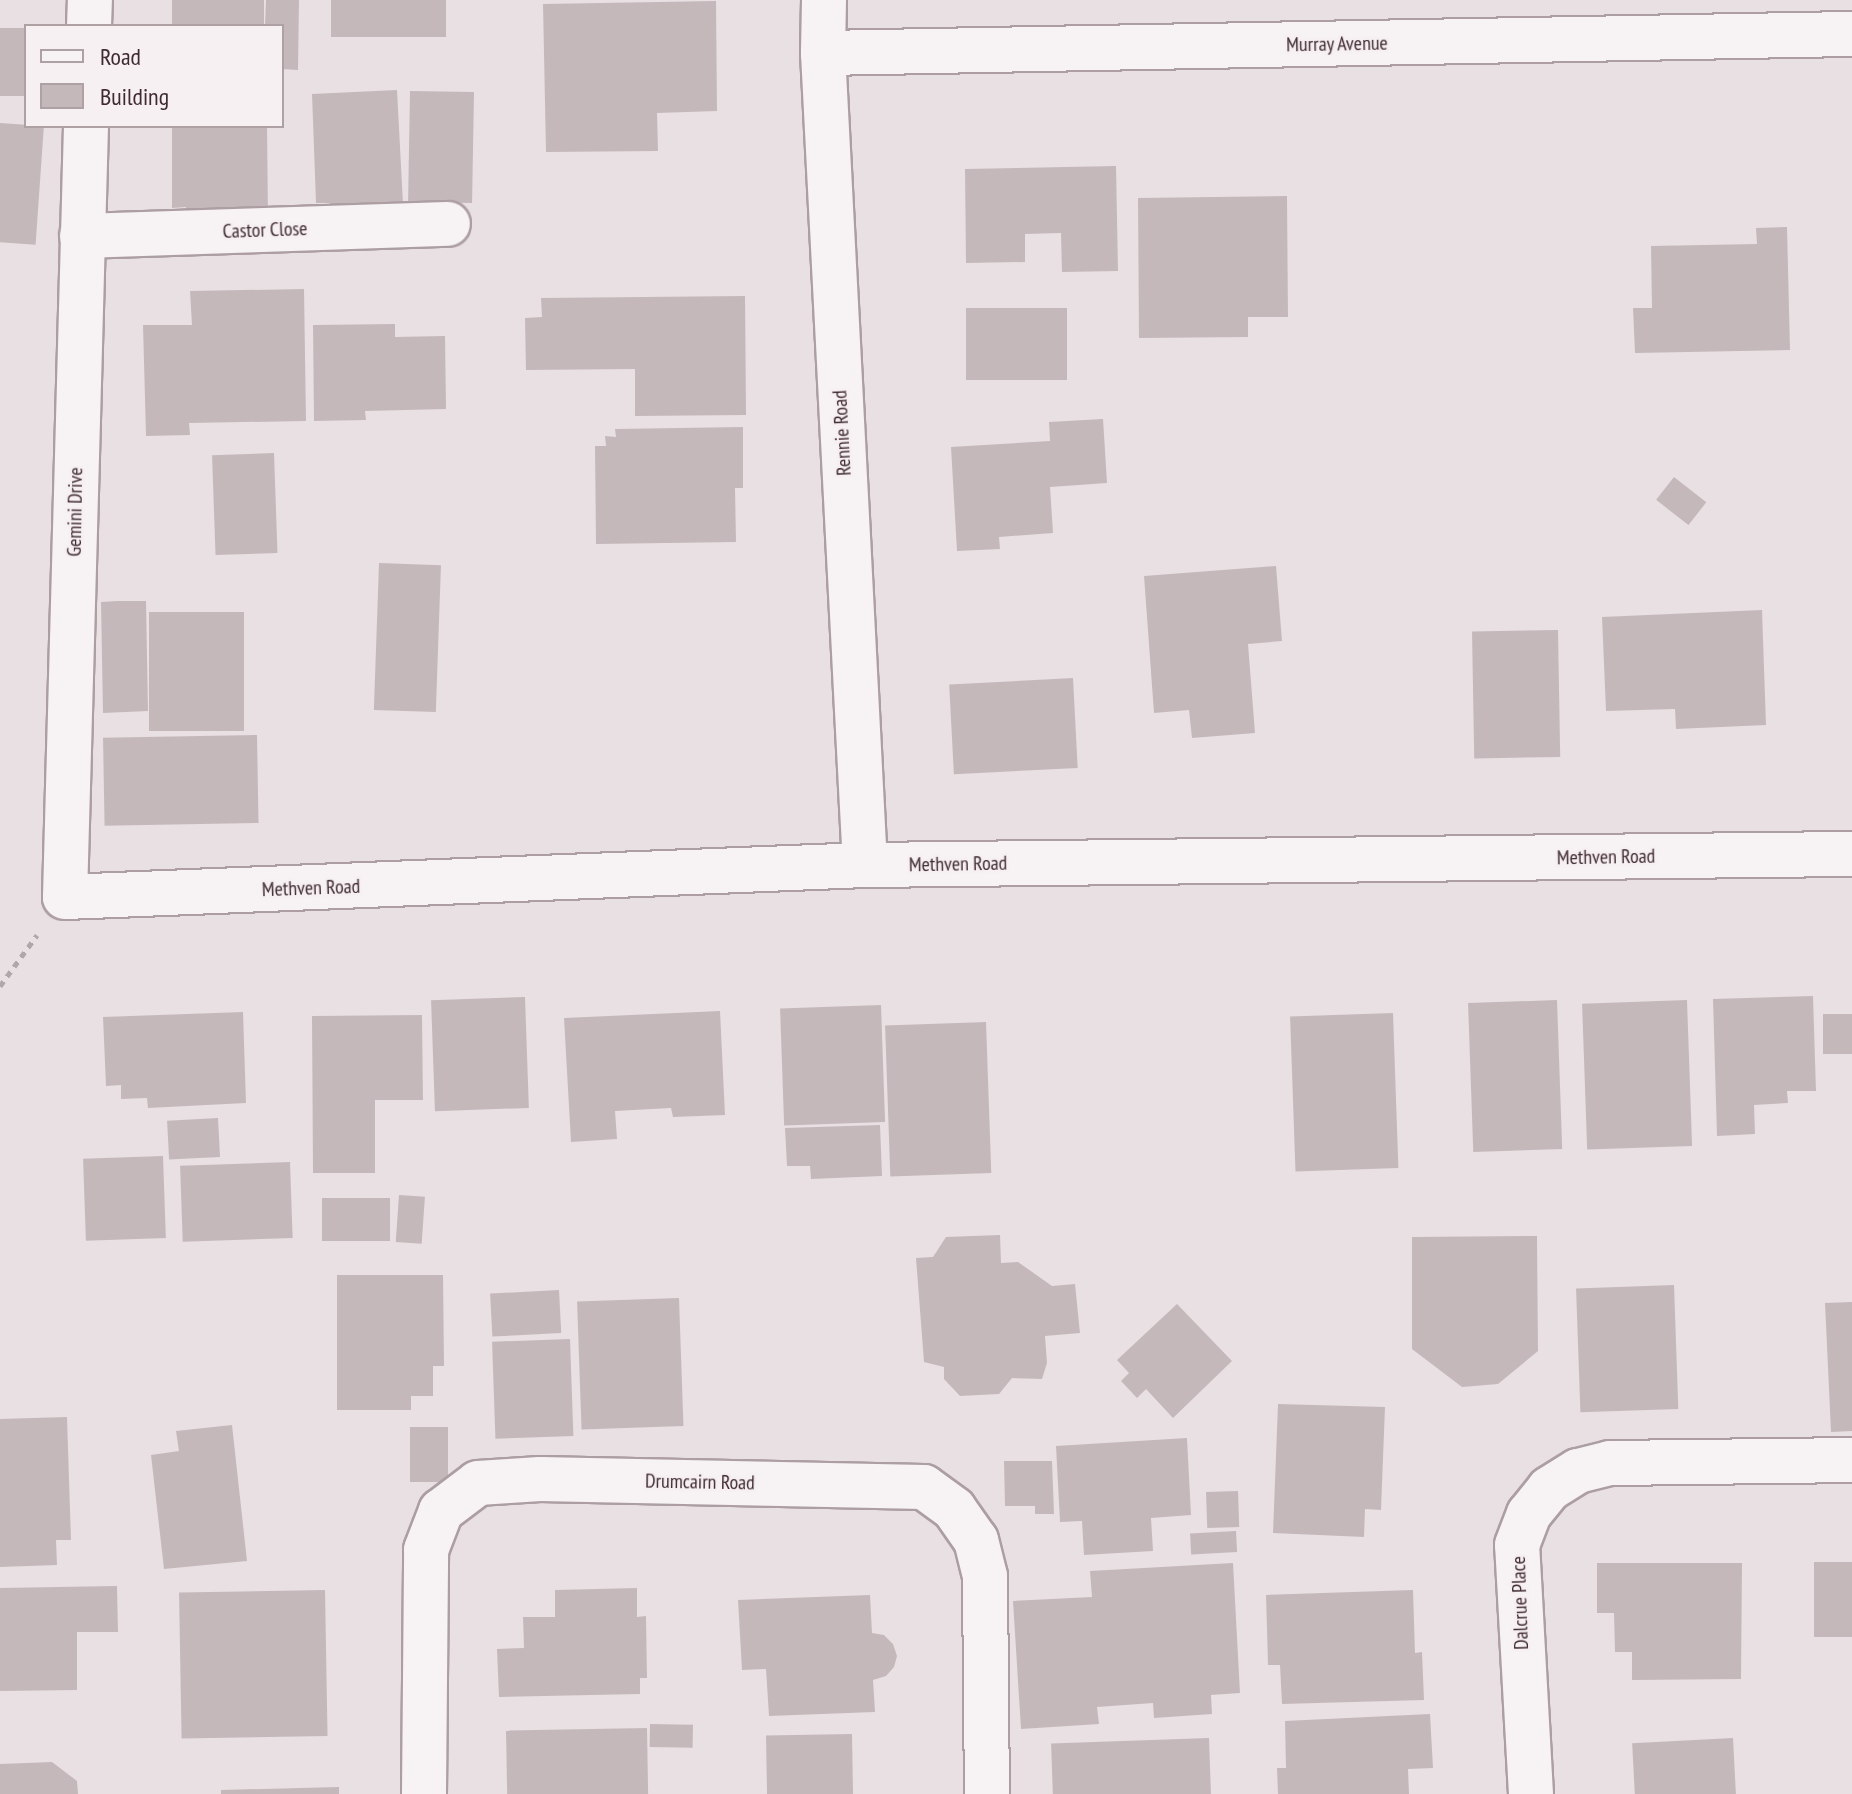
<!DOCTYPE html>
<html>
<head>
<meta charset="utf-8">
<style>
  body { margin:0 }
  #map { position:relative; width:1852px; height:1794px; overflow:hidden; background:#e9e0e3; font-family:"PT Sans Narrow",sans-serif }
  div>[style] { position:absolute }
  .building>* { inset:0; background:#c5b8bb; transform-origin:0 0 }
  .path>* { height:5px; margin-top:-2.5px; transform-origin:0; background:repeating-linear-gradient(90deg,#b1a7a9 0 6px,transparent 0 12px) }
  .roads { filter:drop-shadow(2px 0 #ac9ea2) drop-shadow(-2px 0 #ac9ea2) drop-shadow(0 2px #ac9ea2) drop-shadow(0 -2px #ac9ea2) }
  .street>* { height:44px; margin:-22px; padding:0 22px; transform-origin:22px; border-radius:22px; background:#f7f3f4 }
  span { translate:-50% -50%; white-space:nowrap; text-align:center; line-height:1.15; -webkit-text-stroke:6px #f6f0f2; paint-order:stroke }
  .street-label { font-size:20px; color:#3f2a2f }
  .legend { position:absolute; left:24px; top:24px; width:260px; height:104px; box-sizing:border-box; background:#f6f0f2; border:2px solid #ada1a4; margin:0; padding:10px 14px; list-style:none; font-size:24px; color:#3f2a2f }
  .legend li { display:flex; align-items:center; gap:16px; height:40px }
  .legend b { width:40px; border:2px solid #ada1a4 }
</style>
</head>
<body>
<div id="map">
  <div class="building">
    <div style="left:172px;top:0;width:92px;height:26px"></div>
    <div style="clip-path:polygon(266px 0,299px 0,298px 70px,282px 69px,282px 26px,265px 26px)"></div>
    <div style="left:331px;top:0;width:115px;height:37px"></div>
    <div style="clip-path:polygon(716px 1px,717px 111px,657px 113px,658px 151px,546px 152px,543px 4px)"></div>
    <div style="left:0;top:28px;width:26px;height:68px"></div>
    <div style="clip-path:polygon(397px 90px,403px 204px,330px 221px,330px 203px,316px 203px,312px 94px)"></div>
    <div style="left:410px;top:91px;width:64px;height:111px;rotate:1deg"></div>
    <div style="left:0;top:123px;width:44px;height:119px;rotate:4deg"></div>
    <div style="clip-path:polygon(172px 126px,267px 126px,268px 219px,186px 219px,186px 207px,172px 208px)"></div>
    <div style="clip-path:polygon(1116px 166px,1118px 271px,1062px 272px,1061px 233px,1025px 234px,1025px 262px,966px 263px,965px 169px)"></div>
    <div style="clip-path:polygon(1287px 196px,1288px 317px,1248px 317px,1248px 337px,1139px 338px,1138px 198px)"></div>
    <div style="clip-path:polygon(1787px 227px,1790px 350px,1635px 353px,1633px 308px,1652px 308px,1651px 246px,1757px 244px,1756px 228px)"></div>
    <div style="clip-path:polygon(304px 289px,306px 421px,189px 423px,190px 435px,146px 436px,143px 325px,192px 325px,190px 291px)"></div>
    <div style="clip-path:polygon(745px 296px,746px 415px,635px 416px,635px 369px,526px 370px,525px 318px,542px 317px,541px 298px)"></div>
    <div style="left:966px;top:308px;width:101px;height:72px"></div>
    <div style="clip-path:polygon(395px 324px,395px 337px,445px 336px,446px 409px,365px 411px,366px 420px,314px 421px,313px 325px)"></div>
    <div style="clip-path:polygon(1103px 419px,1107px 483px,1050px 487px,1053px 533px,999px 537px,1000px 549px,957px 551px,951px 447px,1050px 441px,1049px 422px)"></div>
    <div style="clip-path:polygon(743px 427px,743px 488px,735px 488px,736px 542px,596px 544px,595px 446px,606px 446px,605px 436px,616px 437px,615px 429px)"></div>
    <div style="left:274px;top:453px;width:100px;height:62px;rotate:88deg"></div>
    <div style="left:1674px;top:477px;width:41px;height:29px;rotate:38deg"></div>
    <div style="left:379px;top:563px;width:62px;height:147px;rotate:2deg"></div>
    <div style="clip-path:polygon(1276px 566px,1282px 641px,1248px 644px,1255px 733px,1192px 738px,1189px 710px,1154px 713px,1144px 576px)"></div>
    <div style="clip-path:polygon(117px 601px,146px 601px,148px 711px,103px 713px,101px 602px)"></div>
    <div style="clip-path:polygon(1762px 610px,1766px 725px,1676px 729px,1675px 709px,1606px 711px,1602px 617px)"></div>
    <div style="left:244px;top:612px;width:119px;height:95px;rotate:90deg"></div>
    <div style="left:1558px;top:630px;width:127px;height:86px;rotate:89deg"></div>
    <div style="left:1073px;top:678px;width:90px;height:124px;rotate:87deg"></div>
    <div style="left:257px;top:735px;width:88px;height:154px;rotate:89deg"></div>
    <div style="clip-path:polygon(1813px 996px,1816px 1091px,1787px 1091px,1788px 1103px,1754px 1105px,1755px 1134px,1717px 1136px,1713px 999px)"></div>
    <div style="left:525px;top:997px;width:111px;height:94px;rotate:88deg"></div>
    <div style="left:1557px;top:1000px;width:149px;height:89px;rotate:88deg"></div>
    <div style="left:1687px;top:1000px;width:146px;height:105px;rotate:88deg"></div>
    <div style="left:881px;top:1005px;width:117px;height:101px;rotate:88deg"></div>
    <div style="clip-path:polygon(720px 1011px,725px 1115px,673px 1117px,671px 1108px,615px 1111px,617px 1139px,571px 1142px,564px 1018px)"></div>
    <div style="clip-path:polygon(243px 1012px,246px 1103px,148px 1108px,147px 1098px,121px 1099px,121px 1085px,106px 1086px,103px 1017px)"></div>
    <div style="left:1393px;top:1013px;width:155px;height:103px;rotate:88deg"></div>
    <div style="left:1852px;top:1014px;width:40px;height:29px;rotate:90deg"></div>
    <div style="clip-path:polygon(422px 1015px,423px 1100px,375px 1100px,375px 1173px,313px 1173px,312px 1016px)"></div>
    <div style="left:986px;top:1022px;width:151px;height:101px;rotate:88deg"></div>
    <div style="left:218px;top:1118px;width:39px;height:51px;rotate:87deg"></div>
    <div style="clip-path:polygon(880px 1125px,882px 1176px,811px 1179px,810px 1166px,787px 1166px,785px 1128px)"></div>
    <div style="left:163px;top:1156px;width:82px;height:80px;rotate:88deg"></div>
    <div style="left:290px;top:1162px;width:76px;height:110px;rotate:88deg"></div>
    <div style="left:399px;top:1195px;width:26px;height:47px;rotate:4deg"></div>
    <div style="left:390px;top:1198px;width:43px;height:68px;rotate:90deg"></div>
    <div style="clip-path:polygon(1000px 1235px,1001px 1263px,1018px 1262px,1052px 1286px,1075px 1284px,1080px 1333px,1045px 1336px,1047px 1363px,1042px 1379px,1012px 1378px,999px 1394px,960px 1396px,944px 1379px,944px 1367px,924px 1362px,916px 1258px,933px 1257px,946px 1237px)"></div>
    <div style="clip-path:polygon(1537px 1236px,1538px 1351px,1498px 1384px,1462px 1387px,1412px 1349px,1412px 1237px)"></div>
    <div style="clip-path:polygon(337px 1275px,443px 1275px,444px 1366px,433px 1366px,433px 1396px,411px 1396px,411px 1410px,337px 1410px)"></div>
    <div style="left:1674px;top:1285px;width:124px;height:98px;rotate:88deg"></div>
    <div style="left:559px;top:1290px;width:43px;height:69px;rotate:87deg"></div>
    <div style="left:679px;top:1298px;width:128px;height:102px;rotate:88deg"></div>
    <div style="clip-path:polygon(1852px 1302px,1852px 1431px,1831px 1432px,1825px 1303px)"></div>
    <div style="clip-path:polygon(1177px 1304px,1232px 1361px,1173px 1418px,1146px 1389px,1137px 1398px,1121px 1381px,1129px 1373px,1117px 1360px)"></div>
    <div style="left:570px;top:1339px;width:97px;height:78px;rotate:88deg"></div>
    <div style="clip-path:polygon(1278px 1404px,1385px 1407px,1381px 1510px,1365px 1509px,1364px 1537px,1273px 1533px)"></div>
    <div style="clip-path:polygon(67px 1417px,71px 1540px,56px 1540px,57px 1565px,0 1567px,0 1419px)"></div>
    <div style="clip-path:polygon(232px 1425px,247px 1561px,164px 1569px,151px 1455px,179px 1451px,176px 1431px)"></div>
    <div style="left:410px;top:1427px;width:38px;height:55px"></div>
    <div style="clip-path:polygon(1187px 1438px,1191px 1515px,1151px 1518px,1153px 1551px,1084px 1555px,1082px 1521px,1060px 1522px,1056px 1446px)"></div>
    <div style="clip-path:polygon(1004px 1461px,1052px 1461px,1054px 1514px,1035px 1514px,1035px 1506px,1005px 1506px)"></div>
    <div style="left:1238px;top:1491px;width:36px;height:32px;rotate:88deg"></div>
    <div style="left:1236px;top:1531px;width:21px;height:46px;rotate:87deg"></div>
    <div style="left:1852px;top:1562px;width:75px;height:38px;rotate:90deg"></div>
    <div style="clip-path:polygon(1233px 1563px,1240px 1693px,1211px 1695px,1212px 1714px,1154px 1718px,1153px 1703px,1097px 1707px,1099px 1724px,1021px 1729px,1013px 1601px,1092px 1597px,1090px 1571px)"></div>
    <div style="clip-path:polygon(1597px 1563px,1742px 1563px,1741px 1679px,1632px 1680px,1632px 1652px,1615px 1652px,1614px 1613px,1597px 1613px)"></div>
    <div style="clip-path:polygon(117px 1586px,118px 1632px,77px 1632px,77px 1690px,0 1691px,0 1588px)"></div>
    <div style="clip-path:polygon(637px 1588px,637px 1617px,646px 1616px,647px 1678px,640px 1678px,640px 1694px,499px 1697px,497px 1649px,524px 1648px,523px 1617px,555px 1617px,555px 1590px)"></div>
    <div style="left:325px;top:1590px;width:146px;height:146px;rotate:89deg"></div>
    <div style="clip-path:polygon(1413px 1590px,1415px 1653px,1422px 1652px,1424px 1700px,1282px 1704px,1280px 1665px,1268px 1665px,1266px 1595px)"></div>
    <div style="clip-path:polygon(870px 1595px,872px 1633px,884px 1635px,893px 1644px,897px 1656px,894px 1667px,886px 1676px,873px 1680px,875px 1712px,769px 1716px,766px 1669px,742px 1670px,738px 1600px)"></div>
    <div style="clip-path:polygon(1430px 1714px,1433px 1768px,1408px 1769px,1409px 1794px,1278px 1794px,1277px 1768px,1286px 1768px,1285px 1721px)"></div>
    <div style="left:650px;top:1724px;width:43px;height:23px;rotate:1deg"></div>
    <div style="left:647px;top:1728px;width:66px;height:141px;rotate:89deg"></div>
    <div style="left:852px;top:1734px;width:60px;height:86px;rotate:89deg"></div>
    <div style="left:1209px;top:1738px;width:56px;height:158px;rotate:88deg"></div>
    <div style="left:1733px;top:1738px;width:56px;height:101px;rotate:87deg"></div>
    <div style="clip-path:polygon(52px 1762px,77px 1781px,78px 1794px,0 1794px,0 1764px)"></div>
    <div style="clip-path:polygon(339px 1787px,339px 1794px,221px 1794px,221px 1790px)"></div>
  </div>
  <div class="path">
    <div style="left:0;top:986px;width:63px;rotate:-54deg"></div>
  </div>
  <div class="roads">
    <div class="street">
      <div style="left:824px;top:0;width:53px;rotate:91.1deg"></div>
      <div style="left:823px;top:53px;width:813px;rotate:87.04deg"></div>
      <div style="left:89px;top:26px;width:26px;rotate:-88deg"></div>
      <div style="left:823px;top:53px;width:1029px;rotate:-1.06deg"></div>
      <div style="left:86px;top:126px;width:771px;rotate:91.56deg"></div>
      <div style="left:65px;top:897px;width:801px;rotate:-2.29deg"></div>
      <div style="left:865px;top:865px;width:987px;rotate:-0.64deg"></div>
      <div style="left:82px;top:236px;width:366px;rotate:-1.9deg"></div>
      <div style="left:424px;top:1794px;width:244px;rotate:-89.5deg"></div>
      <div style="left:426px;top:1550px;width:42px;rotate:-69deg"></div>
      <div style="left:441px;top:1511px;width:46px;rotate:-37.1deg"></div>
      <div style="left:478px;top:1483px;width:62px;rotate:-3.7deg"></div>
      <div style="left:540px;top:1479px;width:384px;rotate:1.2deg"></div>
      <div style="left:924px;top:1487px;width:37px;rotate:36deg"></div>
      <div style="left:954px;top:1509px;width:38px;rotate:55deg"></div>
      <div style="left:976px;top:1540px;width:37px;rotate:76deg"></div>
      <div style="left:985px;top:1576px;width:218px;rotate:89.5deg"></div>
      <div style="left:1531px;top:1794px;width:249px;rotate:-93.2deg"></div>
      <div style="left:1517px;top:1545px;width:33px;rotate:-69deg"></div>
      <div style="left:1529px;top:1514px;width:32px;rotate:-51deg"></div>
      <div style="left:1549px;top:1489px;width:34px;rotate:-32deg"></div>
      <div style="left:1578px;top:1471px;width:33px;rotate:-14deg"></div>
      <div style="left:1610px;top:1463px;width:242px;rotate:-0.7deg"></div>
    </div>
  </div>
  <div class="street-label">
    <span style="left:1337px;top:44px;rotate:-1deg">Murray Avenue</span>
    <span style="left:265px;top:230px;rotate:-2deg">Castor Close</span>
    <span style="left:842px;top:433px;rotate:-93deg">Rennie Road</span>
    <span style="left:75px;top:512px;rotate:-89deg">Gemini Drive</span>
    <span style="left:1606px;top:857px;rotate:-1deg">Methven Road</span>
    <span style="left:958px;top:864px;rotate:-1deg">Methven Road</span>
    <span style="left:311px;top:888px;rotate:-2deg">Methven Road</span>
    <span style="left:700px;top:1482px;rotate:1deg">Drumcairn Road</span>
    <span style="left:1520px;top:1603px;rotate:-92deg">Dalcrue Place</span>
  </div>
  <ul class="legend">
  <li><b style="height:10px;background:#f7f3f4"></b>Road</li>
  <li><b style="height:22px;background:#c5b8bb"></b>Building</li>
  </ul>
</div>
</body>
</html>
